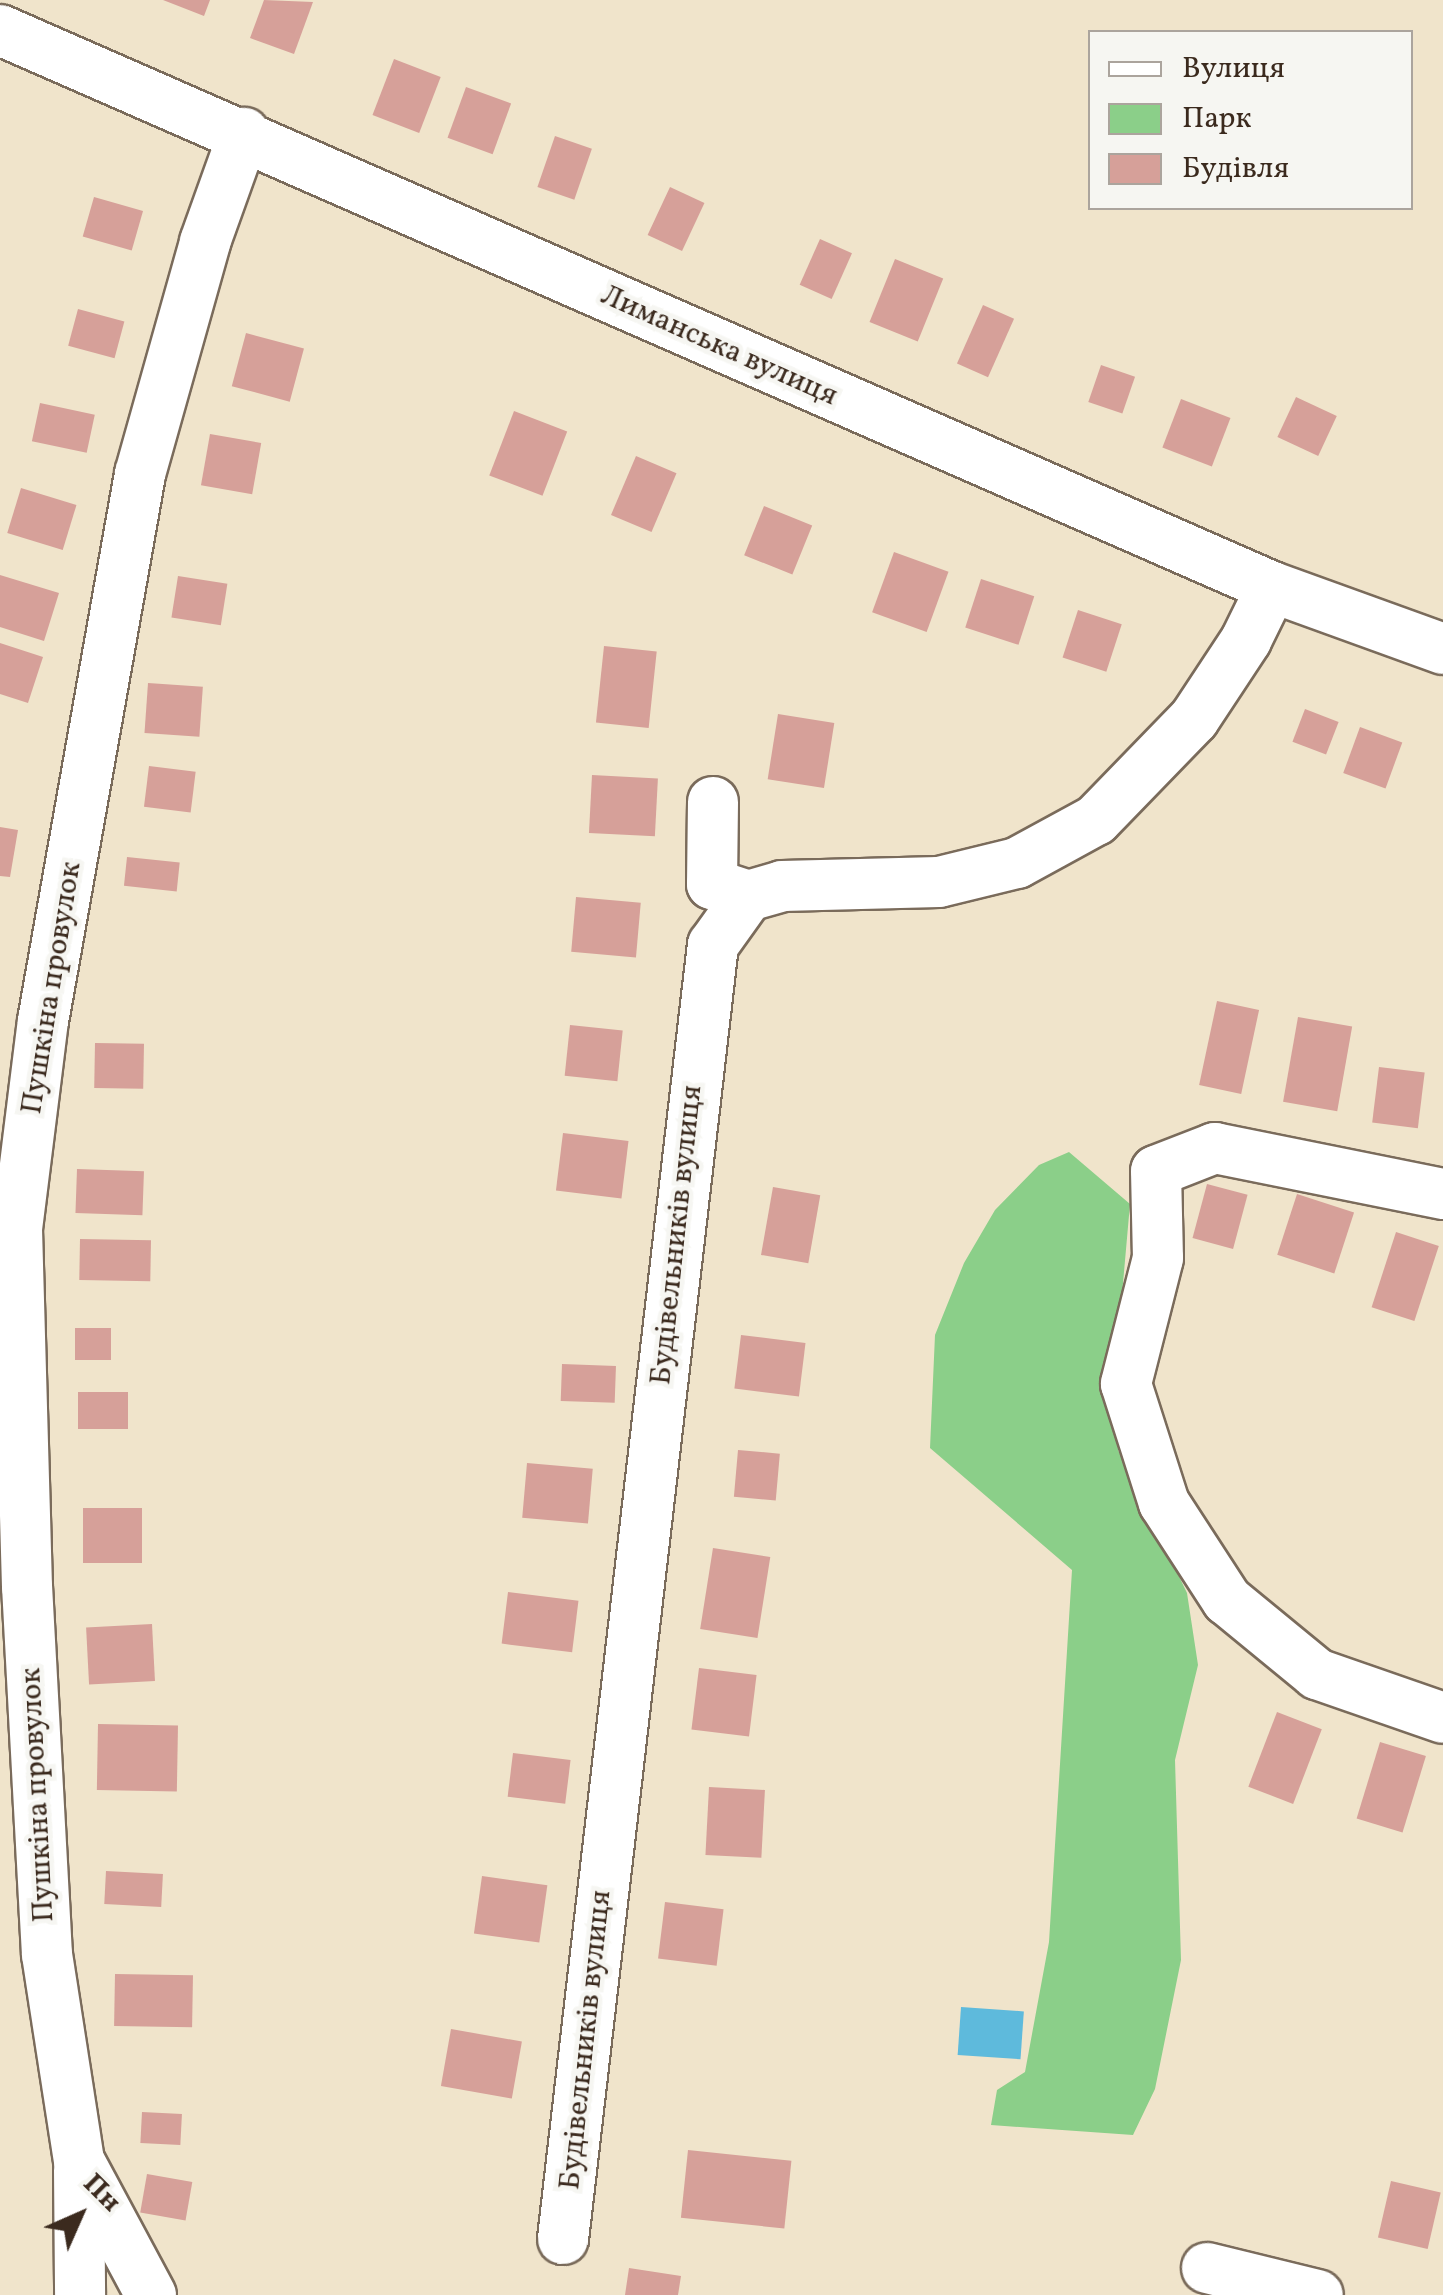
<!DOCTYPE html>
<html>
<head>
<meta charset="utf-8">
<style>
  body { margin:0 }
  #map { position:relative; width:1443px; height:2295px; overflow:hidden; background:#f0e4cb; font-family:Vollkorn,serif }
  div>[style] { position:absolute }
  .green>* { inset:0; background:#8bcf89 }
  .water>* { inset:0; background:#5ebadc; transform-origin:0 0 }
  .building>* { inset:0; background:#d6a099; transform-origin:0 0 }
  .roads { filter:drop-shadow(2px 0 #7a6b5b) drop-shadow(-2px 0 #7a6b5b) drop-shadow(0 2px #7a6b5b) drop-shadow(0 -2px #7a6b5b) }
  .minor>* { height:50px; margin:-25px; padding:0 25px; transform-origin:25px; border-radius:25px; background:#fff }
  span { translate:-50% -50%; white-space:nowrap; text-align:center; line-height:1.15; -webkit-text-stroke:9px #f6f6f2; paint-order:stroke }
  .street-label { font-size:30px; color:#3b2a1e }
  .legend { position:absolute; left:1088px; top:30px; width:325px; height:180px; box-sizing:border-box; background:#f6f6f2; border:2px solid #aba49d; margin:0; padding:12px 18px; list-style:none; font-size:30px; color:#3b2a1e }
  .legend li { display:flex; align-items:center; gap:20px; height:50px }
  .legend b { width:50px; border:2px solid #aba49d }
  .north { position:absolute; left:30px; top:2165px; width:100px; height:100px; -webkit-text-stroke:8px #f6f6f2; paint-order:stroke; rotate:45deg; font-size:28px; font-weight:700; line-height:40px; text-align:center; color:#3b2a1e }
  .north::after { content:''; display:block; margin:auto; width:35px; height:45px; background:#3b2a1e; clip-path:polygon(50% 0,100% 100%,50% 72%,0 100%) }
</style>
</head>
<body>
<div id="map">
  <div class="green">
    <div style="clip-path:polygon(1069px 1152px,1130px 1204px,1115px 1374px,1118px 1450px,1187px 1593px,1198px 1665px,1175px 1760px,1181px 1960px,1155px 2089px,1133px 2135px,991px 2125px,997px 2090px,1025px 2072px,1049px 1942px,1072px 1570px,930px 1448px,935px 1335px,964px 1263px,995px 1210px,1039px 1165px)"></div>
  </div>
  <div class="water">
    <div style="left:961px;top:2007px;width:63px;height:48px;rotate:4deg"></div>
  </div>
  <div class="building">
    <div style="clip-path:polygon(163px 0,210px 0,204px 16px)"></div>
    <div style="clip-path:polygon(264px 0,313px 2px,294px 54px,250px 38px)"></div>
    <div style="left:394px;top:59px;width:50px;height:60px;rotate:21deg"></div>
    <div style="left:466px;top:87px;width:48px;height:54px;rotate:20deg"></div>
    <div style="left:555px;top:136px;width:39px;height:54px;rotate:19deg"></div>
    <div style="left:670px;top:187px;width:38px;height:53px;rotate:25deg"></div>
    <div style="left:94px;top:197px;width:51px;height:41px;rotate:16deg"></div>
    <div style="left:820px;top:239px;width:35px;height:50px;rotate:24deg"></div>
    <div style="left:895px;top:259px;width:52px;height:68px;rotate:22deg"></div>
    <div style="left:983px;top:305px;width:34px;height:64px;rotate:24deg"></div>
    <div style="left:78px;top:309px;width:48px;height:38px;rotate:15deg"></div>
    <div style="left:246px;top:333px;width:60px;height:55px;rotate:15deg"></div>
    <div style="left:1101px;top:365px;width:36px;height:39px;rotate:19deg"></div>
    <div style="left:1296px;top:397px;width:45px;height:44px;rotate:25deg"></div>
    <div style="left:1181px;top:399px;width:53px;height:52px;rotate:21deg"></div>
    <div style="left:40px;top:403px;width:56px;height:39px;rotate:12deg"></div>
    <div style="left:514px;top:411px;width:57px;height:69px;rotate:21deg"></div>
    <div style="left:210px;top:434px;width:52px;height:52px;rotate:10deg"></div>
    <div style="left:636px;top:456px;width:44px;height:64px;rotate:23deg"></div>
    <div style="left:21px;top:488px;width:58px;height:47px;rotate:17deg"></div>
    <div style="left:764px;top:506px;width:52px;height:53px;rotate:22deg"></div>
    <div style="left:894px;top:552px;width:58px;height:64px;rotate:20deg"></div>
    <div style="clip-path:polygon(0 575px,59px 593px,44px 641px,0 627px)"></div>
    <div style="left:178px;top:576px;width:50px;height:42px;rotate:9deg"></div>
    <div style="left:981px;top:579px;width:56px;height:51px;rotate:18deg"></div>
    <div style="left:1078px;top:610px;width:46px;height:50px;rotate:18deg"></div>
    <div style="clip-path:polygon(0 643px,43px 657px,28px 703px,0 694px)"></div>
    <div style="left:604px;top:646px;width:53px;height:77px;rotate:6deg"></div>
    <div style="left:148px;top:683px;width:55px;height:50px;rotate:4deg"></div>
    <div style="left:1305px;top:709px;width:36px;height:35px;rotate:21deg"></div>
    <div style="left:778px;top:714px;width:57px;height:66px;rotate:9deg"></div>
    <div style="left:1360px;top:727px;width:45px;height:49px;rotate:20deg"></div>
    <div style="left:149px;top:766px;width:47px;height:41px;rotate:7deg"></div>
    <div style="left:592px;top:775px;width:66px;height:58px;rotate:3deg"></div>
    <div style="clip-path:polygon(0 827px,18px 830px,10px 877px,0 876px)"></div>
    <div style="left:127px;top:857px;width:53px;height:29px;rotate:6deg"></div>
    <div style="left:576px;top:897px;width:65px;height:55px;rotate:5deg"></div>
    <div style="left:1217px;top:1001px;width:43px;height:86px;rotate:12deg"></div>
    <div style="left:1298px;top:1017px;width:55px;height:86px;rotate:10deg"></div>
    <div style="left:570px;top:1025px;width:53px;height:51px;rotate:6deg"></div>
    <div style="left:95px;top:1043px;width:49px;height:45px;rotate:1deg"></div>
    <div style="left:1379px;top:1067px;width:46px;height:56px;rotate:7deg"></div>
    <div style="left:563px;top:1133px;width:66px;height:58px;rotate:7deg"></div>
    <div style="left:77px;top:1169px;width:67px;height:44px;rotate:2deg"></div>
    <div style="left:1207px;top:1184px;width:42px;height:56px;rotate:15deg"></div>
    <div style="left:773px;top:1187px;width:48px;height:69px;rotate:10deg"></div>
    <div style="left:1297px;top:1194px;width:60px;height:64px;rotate:18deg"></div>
    <div style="left:1396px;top:1232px;width:45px;height:79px;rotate:18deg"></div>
    <div style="left:80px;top:1239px;width:71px;height:41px;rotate:1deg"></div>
    <div style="left:75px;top:1328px;width:36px;height:32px"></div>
    <div style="left:741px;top:1335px;width:65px;height:54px;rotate:7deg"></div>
    <div style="left:562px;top:1364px;width:54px;height:37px;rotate:2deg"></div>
    <div style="left:78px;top:1392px;width:50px;height:37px"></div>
    <div style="left:738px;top:1450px;width:42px;height:47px;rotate:5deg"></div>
    <div style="left:527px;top:1463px;width:66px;height:55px;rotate:5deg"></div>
    <div style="left:83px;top:1508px;width:59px;height:55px"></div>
    <div style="left:713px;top:1548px;width:58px;height:82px;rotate:9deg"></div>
    <div style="left:508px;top:1592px;width:71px;height:52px;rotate:7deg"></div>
    <div style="left:152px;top:1624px;width:57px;height:66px;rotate:87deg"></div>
    <div style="left:699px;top:1668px;width:58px;height:62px;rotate:7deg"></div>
    <div style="left:1277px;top:1712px;width:48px;height:80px;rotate:21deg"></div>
    <div style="left:98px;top:1724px;width:80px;height:66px;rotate:1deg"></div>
    <div style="left:1380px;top:1742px;width:48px;height:80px;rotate:17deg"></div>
    <div style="left:513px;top:1753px;width:58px;height:44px;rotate:7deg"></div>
    <div style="left:709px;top:1787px;width:56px;height:68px;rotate:3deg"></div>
    <div style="left:106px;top:1871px;width:57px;height:33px;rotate:3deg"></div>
    <div style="left:482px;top:1876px;width:66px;height:58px;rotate:8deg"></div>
    <div style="left:665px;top:1902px;width:59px;height:57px;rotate:7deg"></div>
    <div style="left:115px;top:1974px;width:78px;height:52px;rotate:1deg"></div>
    <div style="left:451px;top:2029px;width:72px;height:58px;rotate:10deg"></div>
    <div style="left:142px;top:2112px;width:40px;height:31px;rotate:3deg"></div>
    <div style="left:688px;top:2150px;width:104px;height:68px;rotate:6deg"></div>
    <div style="left:147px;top:2174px;width:46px;height:39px;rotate:10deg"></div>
    <div style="left:1391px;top:2181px;width:51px;height:58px;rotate:13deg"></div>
    <div style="clip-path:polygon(629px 2268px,681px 2276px,678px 2295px,625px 2295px)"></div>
  </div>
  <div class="roads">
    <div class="minor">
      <div style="left:0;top:30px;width:1389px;rotate:23.65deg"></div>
      <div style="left:1272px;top:587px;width:182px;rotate:19.9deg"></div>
      <div style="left:713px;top:802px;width:82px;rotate:90.7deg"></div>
      <div style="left:712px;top:884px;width:38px;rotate:18deg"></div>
      <div style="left:1443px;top:1194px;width:233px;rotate:-168.6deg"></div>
      <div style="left:1215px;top:1148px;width:63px;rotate:158.7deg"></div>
      <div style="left:1156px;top:1171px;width:87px;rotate:88.7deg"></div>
      <div style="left:1158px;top:1258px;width:130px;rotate:104.3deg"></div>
      <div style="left:1126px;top:1384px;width:125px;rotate:72.3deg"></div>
      <div style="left:1164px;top:1503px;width:116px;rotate:57deg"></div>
      <div style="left:1227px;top:1600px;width:117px;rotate:39.4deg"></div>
      <div style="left:1317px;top:1674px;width:133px;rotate:19.2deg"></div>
      <div style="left:79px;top:2170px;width:125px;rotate:89.5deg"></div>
      <div style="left:563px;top:2239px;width:1303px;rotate:-83.39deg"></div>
      <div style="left:713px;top:945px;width:60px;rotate:-54.5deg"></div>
      <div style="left:748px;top:896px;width:35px;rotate:-16deg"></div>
      <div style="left:782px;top:886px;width:157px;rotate:-1.5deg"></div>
      <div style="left:939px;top:882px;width:80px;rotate:-13.7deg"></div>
      <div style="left:1017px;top:863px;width:90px;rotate:-28.6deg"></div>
      <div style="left:1096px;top:820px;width:141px;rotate:-45.9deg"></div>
      <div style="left:1194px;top:719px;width:95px;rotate:-56.6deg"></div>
      <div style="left:1246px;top:640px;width:59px;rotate:-63.9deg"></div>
      <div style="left:1207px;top:2268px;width:114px;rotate:13.7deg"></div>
      <div style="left:151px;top:2295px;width:152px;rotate:-118.2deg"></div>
      <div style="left:79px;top:2161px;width:208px;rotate:-98.8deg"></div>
      <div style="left:47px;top:1955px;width:369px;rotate:-93.1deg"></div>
      <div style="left:27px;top:1587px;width:358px;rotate:-91.6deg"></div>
      <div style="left:17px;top:1229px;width:210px;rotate:-82.9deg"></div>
      <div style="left:43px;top:1021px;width:556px;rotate:-79.94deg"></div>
      <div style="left:140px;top:474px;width:241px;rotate:-74.3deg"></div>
      <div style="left:205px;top:242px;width:116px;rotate:-70.3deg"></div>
    </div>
  </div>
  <div class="street-label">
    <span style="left:719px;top:346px;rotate:24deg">Лиманська вулиця</span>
    <span style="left:52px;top:988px;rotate:-81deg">Пушкіна провулок</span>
    <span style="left:677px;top:1235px;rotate:-84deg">Будівельників вулиця</span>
    <span style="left:38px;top:1795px;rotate:-93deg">Пушкіна провулок</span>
    <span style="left:586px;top:2040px;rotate:-84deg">Будівельників вулиця</span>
  </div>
  <ul class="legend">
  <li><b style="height:12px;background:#fff"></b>Вулиця</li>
  <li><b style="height:28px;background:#8bcf89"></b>Парк</li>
  <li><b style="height:28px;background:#d6a099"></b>Будівля</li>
  </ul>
  <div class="north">Пн</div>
</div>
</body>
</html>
